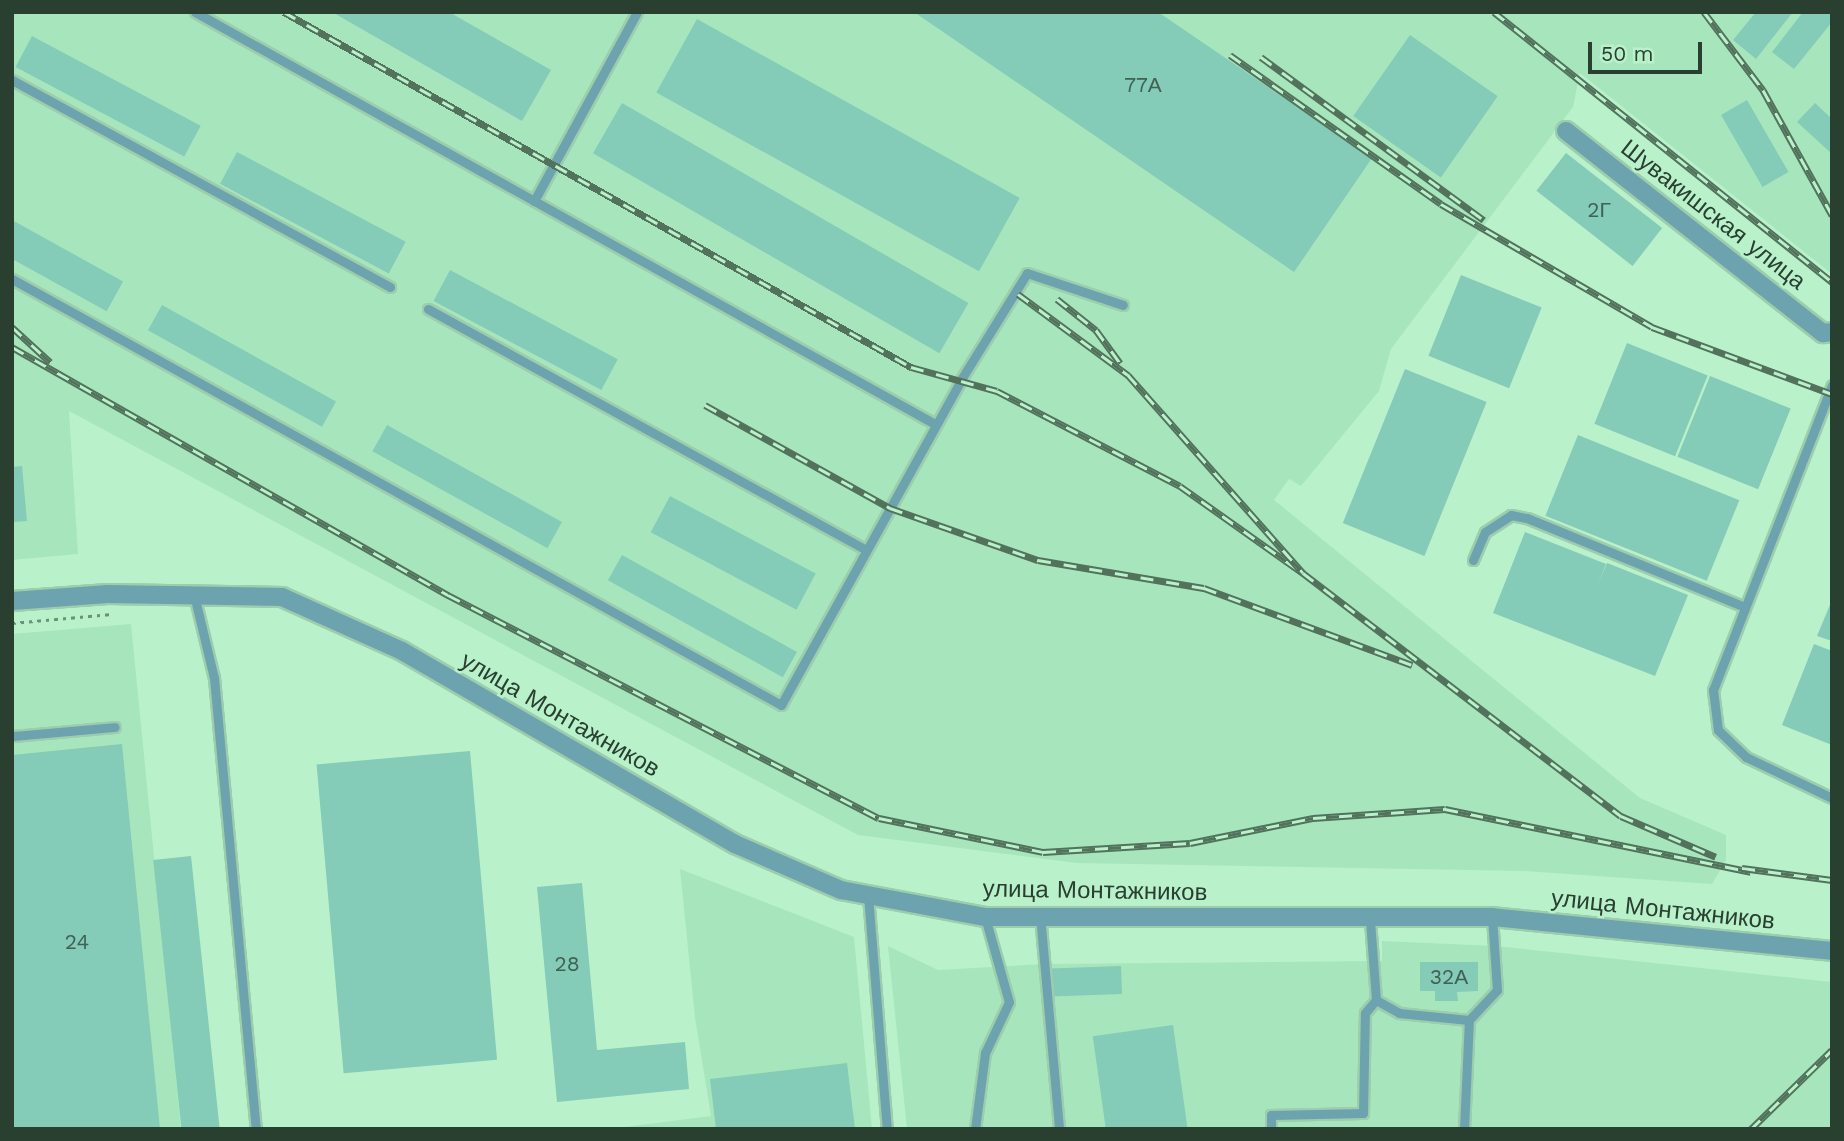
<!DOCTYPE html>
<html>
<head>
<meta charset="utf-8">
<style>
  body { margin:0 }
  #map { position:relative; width:1844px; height:1141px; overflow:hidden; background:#b9f1cb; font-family:"Work Sans",sans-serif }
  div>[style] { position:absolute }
  .built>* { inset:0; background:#a7e6bc }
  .building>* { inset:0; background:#84cbb8; transform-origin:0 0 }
  .path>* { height:2.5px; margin-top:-1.25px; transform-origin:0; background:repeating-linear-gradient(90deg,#6b9177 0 3.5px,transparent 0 8.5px) }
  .roads { filter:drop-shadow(2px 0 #9ccdac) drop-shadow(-2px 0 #9ccdac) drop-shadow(0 2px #9ccdac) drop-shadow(0 -2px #9ccdac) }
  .service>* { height:9px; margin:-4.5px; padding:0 4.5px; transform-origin:4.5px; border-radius:4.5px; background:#6da2af }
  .minor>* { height:18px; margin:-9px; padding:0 9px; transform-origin:9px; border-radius:9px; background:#6da2af }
  .rail>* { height:7px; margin-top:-3.5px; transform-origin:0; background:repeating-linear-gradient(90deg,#b9f1cb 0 13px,#52725c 0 26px); box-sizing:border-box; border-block:2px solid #52725c }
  span { translate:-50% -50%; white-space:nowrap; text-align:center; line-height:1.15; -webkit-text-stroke:5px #b9f1cb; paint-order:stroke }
  .number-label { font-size:21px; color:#406252 }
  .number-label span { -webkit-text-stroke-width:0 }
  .street-label { font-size:24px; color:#293f30 }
  .frame { position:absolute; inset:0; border:14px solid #293f30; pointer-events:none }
  .scale { position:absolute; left:1588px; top:42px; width:114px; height:32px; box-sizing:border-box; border:4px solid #293f30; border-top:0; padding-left:9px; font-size:21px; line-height:24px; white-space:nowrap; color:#293f30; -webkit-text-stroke:5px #b9f1cb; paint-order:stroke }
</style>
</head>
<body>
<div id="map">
  <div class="built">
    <div style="clip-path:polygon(12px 12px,1832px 12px,1832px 274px,1580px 73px,1573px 107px,1391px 349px,1379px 391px,1301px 486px,1289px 479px,1274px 500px,1640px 798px,1726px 835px,1726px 860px,1712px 884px,1524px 871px,1077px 863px,858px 835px,69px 411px,78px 554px,12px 560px)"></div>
    <div style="clip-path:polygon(131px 624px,181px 1129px,12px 1129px,12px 634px)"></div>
    <div style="clip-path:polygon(680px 869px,854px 937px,872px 1129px,609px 1129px,711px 1116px,695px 1018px)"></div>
    <div style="clip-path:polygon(1382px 941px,1496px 946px,1832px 982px,1832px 1129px,907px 1129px,888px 946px,938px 970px,1044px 964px,1382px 961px)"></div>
  </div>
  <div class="building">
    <div style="clip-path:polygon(332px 12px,449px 12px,551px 70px,522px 121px)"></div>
    <div style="clip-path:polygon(914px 12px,1158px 12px,1372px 158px,1294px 272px)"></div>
    <div style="clip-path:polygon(1756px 12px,1793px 12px,1756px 59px,1733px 40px)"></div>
    <div style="clip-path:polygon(1803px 12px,1832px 12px,1832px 22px,1794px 69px,1772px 52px)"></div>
    <div style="left:697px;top:19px;width:369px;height:84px;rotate:29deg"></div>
    <div style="left:1410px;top:35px;width:107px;height:99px;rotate:35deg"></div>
    <div style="left:32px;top:36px;width:191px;height:35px;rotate:28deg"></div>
    <div style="left:1747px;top:100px;width:83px;height:30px;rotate:60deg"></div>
    <div style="left:622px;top:103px;width:400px;height:58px;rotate:30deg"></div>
    <div style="clip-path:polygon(1815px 103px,1832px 119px,1832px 154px,1797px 122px)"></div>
    <div style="left:237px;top:152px;width:191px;height:36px;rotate:28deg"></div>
    <div style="left:1566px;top:153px;width:122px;height:48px;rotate:38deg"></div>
    <div style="left:12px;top:220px;width:127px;height:34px;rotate:29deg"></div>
    <div style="left:450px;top:270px;width:190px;height:35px;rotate:28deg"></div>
    <div style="left:1461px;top:275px;width:87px;height:87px;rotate:22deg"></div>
    <div style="left:162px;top:305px;width:199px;height:29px;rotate:29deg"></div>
    <div style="left:1627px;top:343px;width:87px;height:87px;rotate:22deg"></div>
    <div style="left:1405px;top:369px;width:88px;height:166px;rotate:22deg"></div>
    <div style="left:1710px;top:376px;width:87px;height:87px;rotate:22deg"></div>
    <div style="left:387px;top:425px;width:200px;height:30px;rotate:29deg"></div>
    <div style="left:1578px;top:435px;width:174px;height:87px;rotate:22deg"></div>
    <div style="clip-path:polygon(22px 466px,27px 521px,12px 522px,12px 467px)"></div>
    <div style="left:670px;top:496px;width:165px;height:41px;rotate:28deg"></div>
    <div style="clip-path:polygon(1525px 532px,1606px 564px,1598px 585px,1607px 563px,1688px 595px,1655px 676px,1493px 613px)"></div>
    <div style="left:622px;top:555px;width:200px;height:29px;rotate:29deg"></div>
    <div style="clip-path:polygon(1832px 600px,1832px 641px,1817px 636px)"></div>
    <div style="clip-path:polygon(1814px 644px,1832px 651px,1832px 745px,1782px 725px)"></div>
    <div style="clip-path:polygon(122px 744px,160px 1129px,12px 1129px,12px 755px)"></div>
    <div style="left:470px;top:751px;width:310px;height:154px;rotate:85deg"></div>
    <div style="left:191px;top:856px;width:274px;height:38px;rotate:84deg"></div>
    <div style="clip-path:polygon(582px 883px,597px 1050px,685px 1042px,689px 1089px,557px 1102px,537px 887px)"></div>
    <div style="clip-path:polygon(1420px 962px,1478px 962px,1478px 991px,1457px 992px,1458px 1001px,1435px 1001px,1435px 991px,1420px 991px)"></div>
    <div style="left:1121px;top:966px;width:28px;height:70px;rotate:88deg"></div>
    <div style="left:1173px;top:1025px;width:105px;height:81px;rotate:82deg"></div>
    <div style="clip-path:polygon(847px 1063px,855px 1129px,716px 1129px,710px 1079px)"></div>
  </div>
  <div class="path">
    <div style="left:12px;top:623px;width:100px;rotate:-5.1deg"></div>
  </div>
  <div class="roads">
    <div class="service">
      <div style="left:195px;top:12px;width:847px;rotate:29.11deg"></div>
      <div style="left:12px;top:80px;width:431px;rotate:28.7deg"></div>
      <div style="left:534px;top:201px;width:215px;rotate:-61.4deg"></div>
      <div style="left:12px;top:279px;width:879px;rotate:28.98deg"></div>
      <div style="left:781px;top:705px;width:374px;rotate:-61deg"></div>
      <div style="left:962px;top:378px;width:123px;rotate:-58.2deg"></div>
      <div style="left:1027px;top:273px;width:101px;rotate:18.4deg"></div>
      <div style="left:428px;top:309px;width:500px;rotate:28.8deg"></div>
      <div style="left:1832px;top:385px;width:327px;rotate:111.3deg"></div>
      <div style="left:1713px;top:690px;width:40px;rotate:82.9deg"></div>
      <div style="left:1718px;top:730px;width:39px;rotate:44deg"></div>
      <div style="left:1746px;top:757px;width:95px;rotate:25.5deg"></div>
      <div style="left:1473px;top:560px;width:30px;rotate:-67deg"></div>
      <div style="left:1485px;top:532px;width:31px;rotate:-33deg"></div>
      <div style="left:1511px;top:515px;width:16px;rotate:11deg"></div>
      <div style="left:1527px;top:518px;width:235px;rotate:22.2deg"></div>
      <div style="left:195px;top:599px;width:81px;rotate:76.5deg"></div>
      <div style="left:214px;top:678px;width:453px;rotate:84.7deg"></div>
      <div style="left:12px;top:736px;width:103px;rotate:-5deg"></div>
      <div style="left:868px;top:895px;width:235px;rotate:85.4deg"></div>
      <div style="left:1040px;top:915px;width:215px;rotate:84.9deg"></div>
      <div style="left:1376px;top:1000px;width:26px;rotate:29deg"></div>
      <div style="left:1399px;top:1013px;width:70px;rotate:5.7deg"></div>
      <div style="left:975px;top:1129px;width:77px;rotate:-82.5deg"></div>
      <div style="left:985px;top:1053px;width:56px;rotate:-64.8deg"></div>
      <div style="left:1009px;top:1002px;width:88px;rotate:-105.8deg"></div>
      <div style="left:1271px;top:1129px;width:14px;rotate:-90deg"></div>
      <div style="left:1271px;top:1115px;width:92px;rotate:-1.2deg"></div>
      <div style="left:1363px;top:1113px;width:100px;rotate:-88.9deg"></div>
      <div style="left:1365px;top:1013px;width:17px;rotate:-50deg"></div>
      <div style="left:1376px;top:1000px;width:80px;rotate:-94.3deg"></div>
      <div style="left:1464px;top:1129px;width:109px;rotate:-87.4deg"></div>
      <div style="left:1469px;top:1020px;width:41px;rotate:-47deg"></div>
      <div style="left:1497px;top:990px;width:73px;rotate:-93.9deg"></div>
    </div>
    <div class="minor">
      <div style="left:1566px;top:131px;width:327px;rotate:38.2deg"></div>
      <div style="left:1823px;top:333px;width:9px;rotate:-6deg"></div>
      <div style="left:12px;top:601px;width:96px;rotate:-4.2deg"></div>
      <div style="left:108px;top:594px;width:174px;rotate:1deg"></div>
      <div style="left:282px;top:597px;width:132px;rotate:24.2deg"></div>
      <div style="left:402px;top:651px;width:385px;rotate:30.1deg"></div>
      <div style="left:735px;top:844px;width:116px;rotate:23.5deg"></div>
      <div style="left:841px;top:890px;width:147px;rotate:10.6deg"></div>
      <div style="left:985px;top:917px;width:507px"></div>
      <div style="left:1492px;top:917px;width:342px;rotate:5.7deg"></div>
    </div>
  </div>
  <div class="rail">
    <div style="left:284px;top:12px;width:721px;rotate:29.52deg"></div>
    <div style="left:911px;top:367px;width:89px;rotate:15.6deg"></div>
    <div style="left:997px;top:391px;width:206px;rotate:27.4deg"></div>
    <div style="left:1180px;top:486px;width:151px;rotate:35.3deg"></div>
    <div style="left:1494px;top:12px;width:433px;rotate:38.6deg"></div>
    <div style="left:1704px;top:12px;width:98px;rotate:52.9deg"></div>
    <div style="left:1763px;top:90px;width:143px;rotate:61.1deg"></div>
    <div style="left:1230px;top:55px;width:258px;rotate:35.2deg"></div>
    <div style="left:1441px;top:204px;width:244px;rotate:30.2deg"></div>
    <div style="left:1652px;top:327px;width:192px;rotate:20.4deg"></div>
    <div style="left:1261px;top:57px;width:276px;rotate:36.2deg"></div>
    <div style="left:1018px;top:294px;width:137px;rotate:36.4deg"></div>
    <div style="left:1128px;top:375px;width:264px;rotate:48.5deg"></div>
    <div style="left:1303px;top:573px;width:400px;rotate:37.4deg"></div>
    <div style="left:1621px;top:816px;width:103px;rotate:23.3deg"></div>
    <div style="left:1057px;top:299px;width:50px;rotate:38.5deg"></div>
    <div style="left:1096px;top:330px;width:41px;rotate:54deg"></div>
    <div style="left:12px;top:327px;width:52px;rotate:42.6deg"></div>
    <div style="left:12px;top:347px;width:502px;rotate:29.63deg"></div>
    <div style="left:448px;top:595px;width:485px;rotate:27.4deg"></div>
    <div style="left:879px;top:818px;width:167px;rotate:11.7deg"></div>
    <div style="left:1043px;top:852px;width:147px;rotate:-3.5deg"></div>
    <div style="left:1190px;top:843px;width:126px;rotate:-11.5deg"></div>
    <div style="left:1313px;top:818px;width:132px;rotate:-3.9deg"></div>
    <div style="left:1445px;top:809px;width:312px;rotate:11.6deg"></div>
    <div style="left:705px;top:405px;width:212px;rotate:29.1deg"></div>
    <div style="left:890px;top:508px;width:157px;rotate:19.4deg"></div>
    <div style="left:1038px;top:560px;width:168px;rotate:9.6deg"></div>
    <div style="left:1204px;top:588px;width:222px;rotate:20.3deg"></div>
    <div style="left:1742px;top:868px;width:91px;rotate:7.6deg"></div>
    <div style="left:1751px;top:1129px;width:113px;rotate:-44.3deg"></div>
  </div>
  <div class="number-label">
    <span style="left:1143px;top:85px">77А</span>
    <span style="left:1599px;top:210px">2Г</span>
    <span style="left:77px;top:942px">24</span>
    <span style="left:567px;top:964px">28</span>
    <span style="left:1449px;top:977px">32А</span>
  </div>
  <div class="street-label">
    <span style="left:1713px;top:215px;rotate:38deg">Шувакишская улица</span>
    <span style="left:560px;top:715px;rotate:30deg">улица Монтажников</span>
    <span style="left:1095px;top:891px;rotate:1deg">улица Монтажников</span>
    <span style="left:1663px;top:910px;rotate:6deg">улица Монтажников</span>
  </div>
  <div class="frame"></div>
  <div class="scale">50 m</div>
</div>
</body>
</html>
